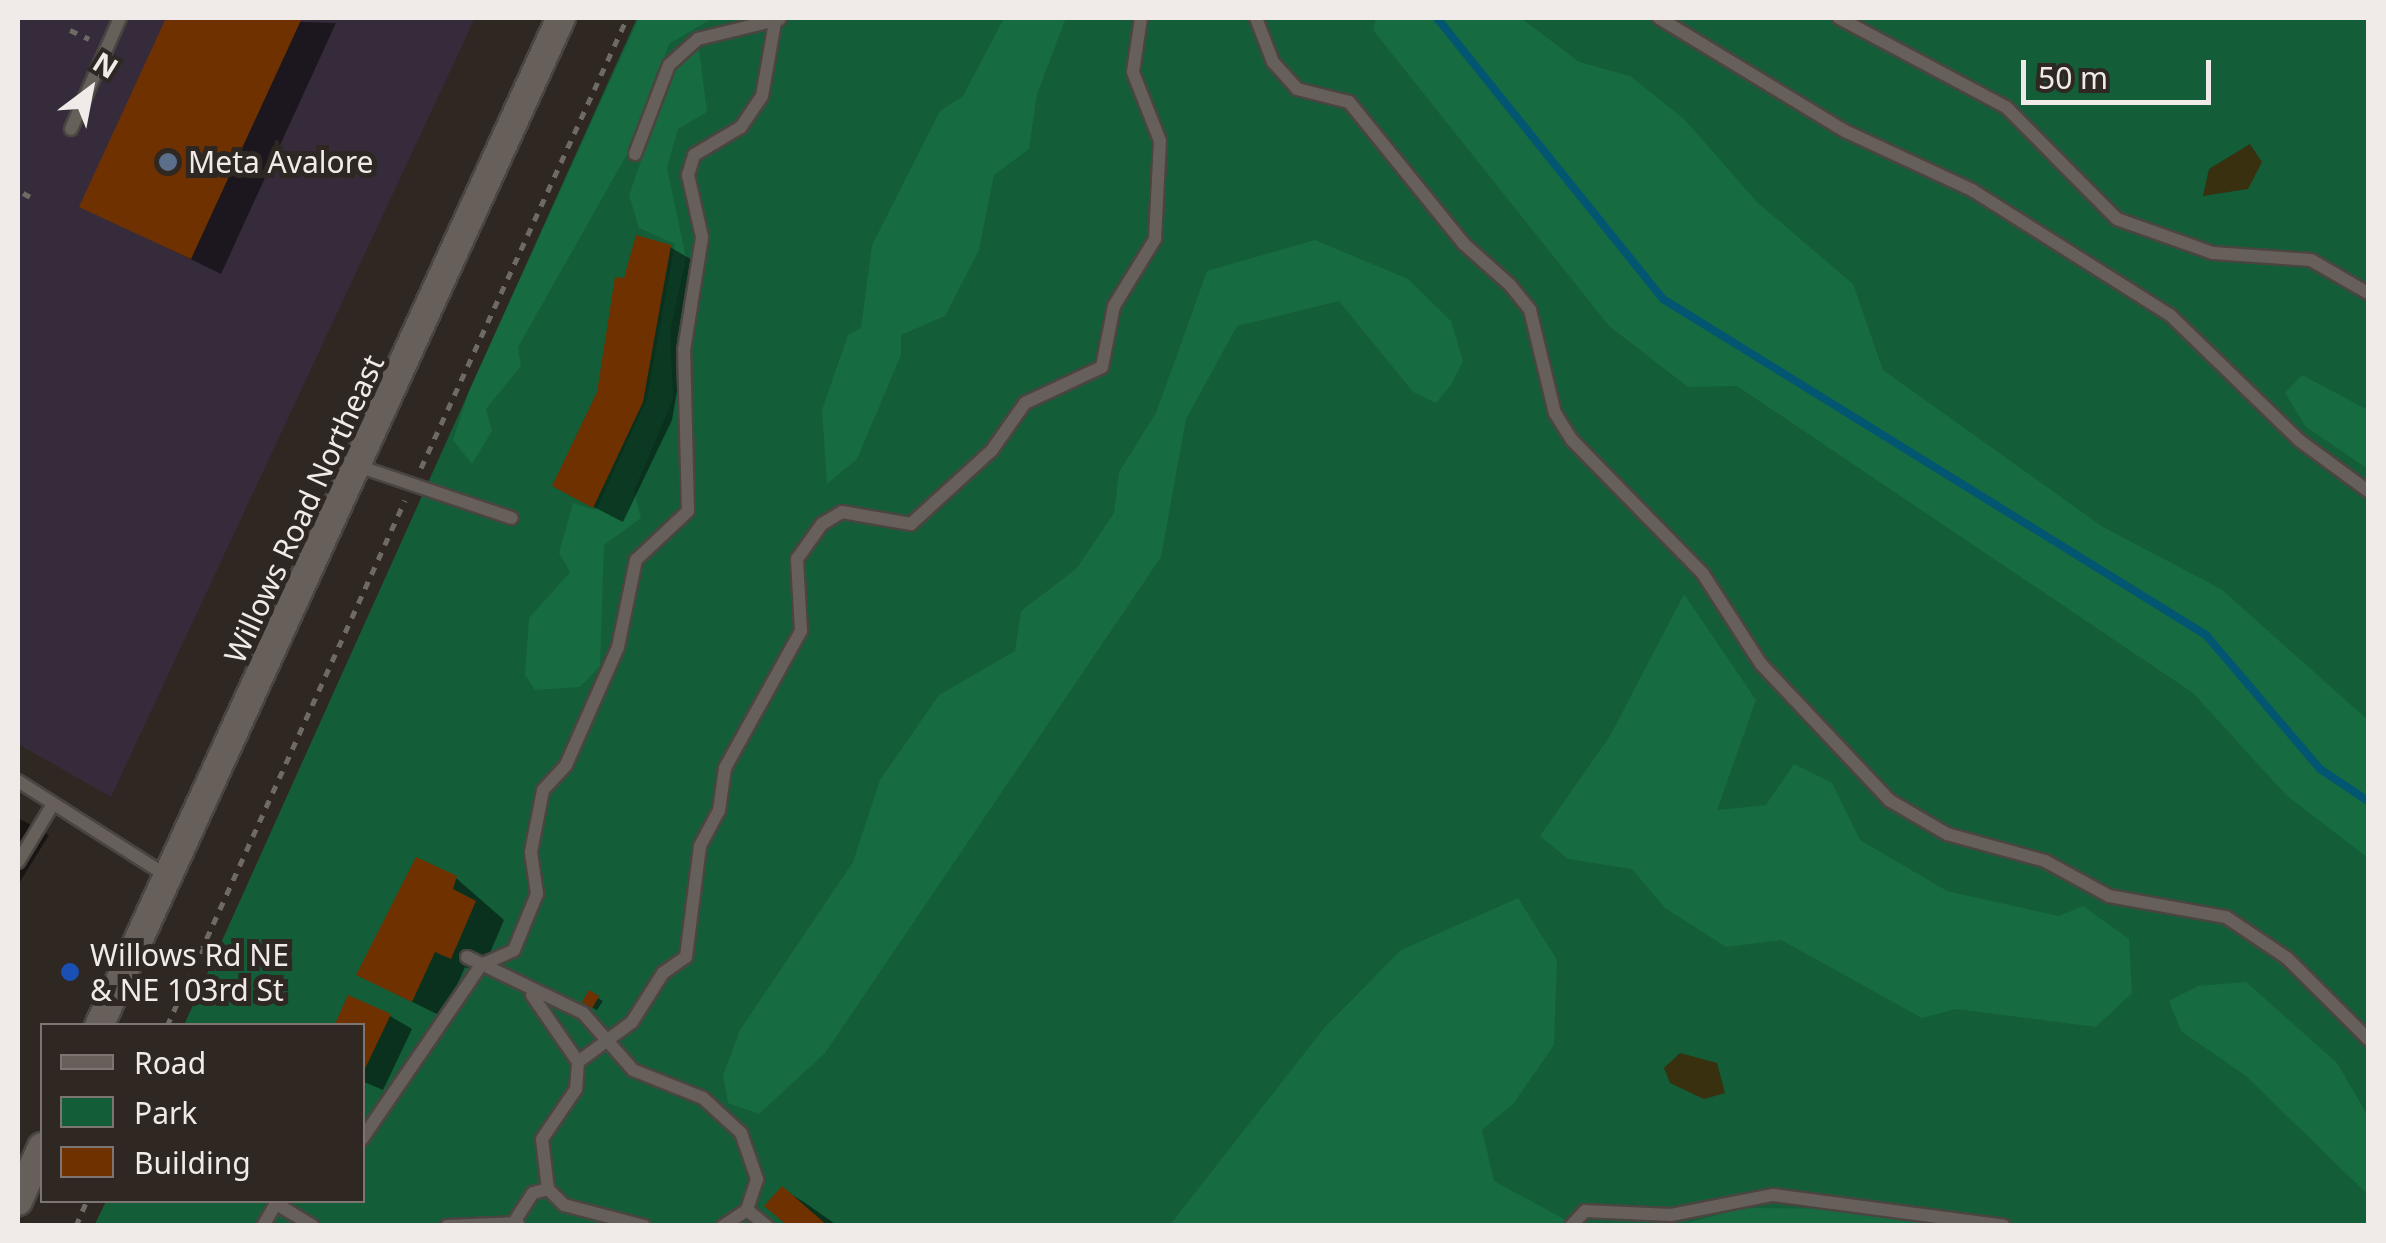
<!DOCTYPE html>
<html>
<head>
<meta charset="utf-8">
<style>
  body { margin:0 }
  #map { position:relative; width:2386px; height:1243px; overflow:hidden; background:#2e2722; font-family:"Noto Sans",sans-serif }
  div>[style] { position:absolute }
  .commercial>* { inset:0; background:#362b3a }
  .green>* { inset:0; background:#135d38 }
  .forest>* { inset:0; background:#176b40 }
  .sand>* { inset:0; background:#38300f }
  .shadow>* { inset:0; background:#0007; transform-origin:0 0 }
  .stream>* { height:8px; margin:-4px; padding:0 4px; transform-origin:4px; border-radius:4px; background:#025672 }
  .building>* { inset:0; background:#703100; transform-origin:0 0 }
  .path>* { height:5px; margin-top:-2.5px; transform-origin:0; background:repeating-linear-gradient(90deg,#706a65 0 8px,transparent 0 16px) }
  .roads { filter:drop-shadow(2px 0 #4a4541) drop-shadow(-2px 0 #4a4541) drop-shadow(0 2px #4a4541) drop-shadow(0 -2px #4a4541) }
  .service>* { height:12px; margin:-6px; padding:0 6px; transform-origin:6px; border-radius:6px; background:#675f5a }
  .secondary>* { height:28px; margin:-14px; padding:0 14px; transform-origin:14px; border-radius:14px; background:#675f5a }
  .dots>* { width:28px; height:28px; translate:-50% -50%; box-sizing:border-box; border:5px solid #2e2722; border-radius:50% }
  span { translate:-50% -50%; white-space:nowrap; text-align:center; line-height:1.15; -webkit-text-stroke:10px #2e2722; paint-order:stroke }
  .poi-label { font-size:30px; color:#f0ebe8 }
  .left { translate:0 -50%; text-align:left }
  .street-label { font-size:30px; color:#f0ebe8 }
  .frame { position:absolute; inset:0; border:20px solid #f0ebe8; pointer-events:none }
  .legend { position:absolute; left:40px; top:1023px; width:325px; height:180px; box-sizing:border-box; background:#2e2722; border:2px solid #7c7571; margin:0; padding:12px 18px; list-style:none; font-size:30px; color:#f0ebe8 }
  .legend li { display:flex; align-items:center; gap:20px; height:50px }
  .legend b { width:50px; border:2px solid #7c7571 }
  .north { position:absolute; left:40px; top:40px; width:100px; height:100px; -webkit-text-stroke:8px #2e2722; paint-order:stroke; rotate:32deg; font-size:28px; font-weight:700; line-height:40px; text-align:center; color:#f0ebe8 }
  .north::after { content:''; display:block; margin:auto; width:35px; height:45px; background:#f0ebe8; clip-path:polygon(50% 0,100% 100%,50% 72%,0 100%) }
  .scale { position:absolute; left:2021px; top:60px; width:190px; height:45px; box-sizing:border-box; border:5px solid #f0ebe8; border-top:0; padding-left:12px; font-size:30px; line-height:35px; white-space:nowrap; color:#f0ebe8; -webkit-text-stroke:8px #2e2722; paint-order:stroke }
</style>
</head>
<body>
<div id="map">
  <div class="commercial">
    <div style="clip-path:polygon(18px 18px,475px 18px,111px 797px,18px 744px)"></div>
  </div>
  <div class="green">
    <div style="clip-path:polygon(637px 18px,2368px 18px,2368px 1225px,94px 1226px,106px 1201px,362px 1200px,362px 1026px,184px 1025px)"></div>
  </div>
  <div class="forest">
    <div style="clip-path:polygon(639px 18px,713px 18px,669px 44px,630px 149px,518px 347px,521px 366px,486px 409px,492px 431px,472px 464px,453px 440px,469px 391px)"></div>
    <div style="clip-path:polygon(1004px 18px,1066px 18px,1037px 94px,1029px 149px,994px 175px,979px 250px,945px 316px,901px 335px,901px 355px,857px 459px,827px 484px,822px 410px,848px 335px,861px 328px,872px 245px,940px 111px,963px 96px)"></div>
    <div style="clip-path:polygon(1376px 18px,1521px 18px,1579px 62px,1630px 76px,1684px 119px,1757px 202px,1853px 284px,1883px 370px,2103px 527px,2221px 589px,2368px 720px,2368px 858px,2286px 795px,2193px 693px,1737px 386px,1688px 387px,1609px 326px,1373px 30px)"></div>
    <div style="clip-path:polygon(699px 49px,707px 112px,678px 129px,667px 168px,686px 258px,670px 331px,673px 399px,634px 491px,641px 518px,604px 545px,600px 666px,580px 687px,535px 690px,525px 675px,529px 618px,570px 572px,559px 553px,573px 503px,596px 510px,647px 399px,675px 244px,639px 228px,629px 195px,673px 70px)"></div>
    <div style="clip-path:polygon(1315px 240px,1408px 279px,1451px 321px,1463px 361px,1451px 385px,1436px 403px,1413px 392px,1339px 301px,1237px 326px,1186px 419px,1161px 557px,825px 1053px,759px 1114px,728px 1103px,723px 1075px,740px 1030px,853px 862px,880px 780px,939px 695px,1015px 651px,1021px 611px,1077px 568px,1114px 513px,1119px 472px,1156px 413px,1207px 271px)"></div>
    <div style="clip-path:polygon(2302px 375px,2368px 410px,2368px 469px,2306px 427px,2285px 393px)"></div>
    <div style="clip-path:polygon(1684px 594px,1756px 700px,1717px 810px,1766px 805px,1794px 764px,1832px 783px,1860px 840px,1947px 891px,2059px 916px,2083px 906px,2129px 939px,2132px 993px,2096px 1027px,1956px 1009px,1922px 1018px,1781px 940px,1726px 947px,1665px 908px,1632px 869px,1568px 859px,1540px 836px,1610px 736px)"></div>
    <div style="clip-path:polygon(1518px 898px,1557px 960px,1554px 1045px,1513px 1104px,1482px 1130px,1494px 1181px,1575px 1225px,1169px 1226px,1325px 1027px,1401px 950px)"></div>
    <div style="clip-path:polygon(2246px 982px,2337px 1063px,2368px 1116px,2368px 1195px,2246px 1076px,2181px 1031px,2169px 1001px,2198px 986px)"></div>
    <div style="clip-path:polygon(1742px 1208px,1847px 1209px,1940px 1225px,1676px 1226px)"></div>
  </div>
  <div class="sand">
    <div style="clip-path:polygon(2250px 144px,2262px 162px,2248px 189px,2203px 196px,2209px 169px)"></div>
    <div style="clip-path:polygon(1680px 1053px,1717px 1063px,1725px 1093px,1704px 1099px,1670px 1083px,1664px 1068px)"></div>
  </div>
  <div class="shadow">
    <div style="clip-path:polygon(169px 18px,336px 23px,221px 274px,82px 206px)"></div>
    <div style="clip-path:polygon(670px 247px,699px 264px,672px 420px,623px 522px,584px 502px,599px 393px)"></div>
    <div style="clip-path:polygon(18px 818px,49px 835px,18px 885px)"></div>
    <div style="clip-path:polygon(456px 878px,504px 920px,481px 974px,465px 967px,443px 1017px,388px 990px)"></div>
    <div style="left:590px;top:993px;width:15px;height:11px;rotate:32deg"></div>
    <div style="clip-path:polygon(390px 1016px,412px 1029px,383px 1090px,362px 1081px,362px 1026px)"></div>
    <div style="clip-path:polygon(782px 1189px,804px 1202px,838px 1226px,792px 1226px)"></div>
  </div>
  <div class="stream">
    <div style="left:1437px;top:18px;width:361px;rotate:51.2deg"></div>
    <div style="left:1663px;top:299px;width:639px;rotate:31.75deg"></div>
    <div style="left:2206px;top:635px;width:176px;rotate:49.6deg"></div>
    <div style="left:2320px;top:769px;width:58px;rotate:33.7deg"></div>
  </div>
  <div class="building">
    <div style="clip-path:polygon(166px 18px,302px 18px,191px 259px,79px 207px)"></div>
    <div style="clip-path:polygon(636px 235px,671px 245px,643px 402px,593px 508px,552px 486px,597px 392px,615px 277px,624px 278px)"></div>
    <div style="clip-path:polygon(416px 857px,457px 876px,453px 889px,476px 901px,451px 959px,435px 952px,412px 1002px,356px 975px)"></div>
    <div style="left:589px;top:990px;width:12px;height:14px;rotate:31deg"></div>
    <div style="clip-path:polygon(348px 995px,391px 1014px,362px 1075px,362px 1026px,334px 1026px)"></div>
    <div style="clip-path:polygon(782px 1186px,828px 1226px,788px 1226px,764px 1206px)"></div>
  </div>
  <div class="path">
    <div style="left:70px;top:30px;width:21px;rotate:25deg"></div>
    <div style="left:23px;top:193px;width:15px;rotate:28deg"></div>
    <div style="left:421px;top:468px;width:495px;rotate:-65.4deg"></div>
    <div style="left:167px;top:1026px;width:577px;rotate:-65.65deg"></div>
    <div style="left:76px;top:1226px;width:28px;rotate:-67deg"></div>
  </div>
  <div class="roads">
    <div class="service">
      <div style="left:1256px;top:18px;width:47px;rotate:68.9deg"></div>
      <div style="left:1273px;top:62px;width:36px;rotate:48deg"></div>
      <div style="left:1297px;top:89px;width:54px;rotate:14deg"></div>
      <div style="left:1349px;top:102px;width:183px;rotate:51deg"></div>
      <div style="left:1464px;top:244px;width:62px;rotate:41.7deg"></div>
      <div style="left:1510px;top:285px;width:32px;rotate:51deg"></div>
      <div style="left:1530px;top:310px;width:106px;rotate:76.4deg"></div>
      <div style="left:1555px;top:413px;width:32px;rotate:58deg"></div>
      <div style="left:1572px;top:440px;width:187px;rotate:45.6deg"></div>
      <div style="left:1703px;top:574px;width:107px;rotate:57.2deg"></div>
      <div style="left:1761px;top:664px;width:187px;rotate:46.7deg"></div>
      <div style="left:1889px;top:800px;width:67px;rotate:30.4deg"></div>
      <div style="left:1947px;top:834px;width:102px;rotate:15.4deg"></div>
      <div style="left:2045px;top:861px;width:73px;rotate:28.7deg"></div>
      <div style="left:2109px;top:896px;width:119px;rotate:10.2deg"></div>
      <div style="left:2226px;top:917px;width:73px;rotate:33.9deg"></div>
      <div style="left:2287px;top:958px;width:115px;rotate:45deg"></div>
      <div style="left:1659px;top:18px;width:218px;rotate:31.3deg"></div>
      <div style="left:1845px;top:131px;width:140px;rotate:24.9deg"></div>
      <div style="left:1972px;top:190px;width:234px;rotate:32.3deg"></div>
      <div style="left:2170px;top:315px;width:181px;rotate:44.1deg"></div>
      <div style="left:2300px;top:441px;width:84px;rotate:36.3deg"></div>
      <div style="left:1839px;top:18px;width:189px;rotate:28.1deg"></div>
      <div style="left:2006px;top:107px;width:158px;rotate:45.3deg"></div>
      <div style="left:2117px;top:219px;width:102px;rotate:19.5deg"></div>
      <div style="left:2213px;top:253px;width:98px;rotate:4.1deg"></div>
      <div style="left:2311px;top:260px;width:66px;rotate:30.1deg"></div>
      <div style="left:71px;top:129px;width:121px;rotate:-66.2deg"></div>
      <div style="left:635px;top:154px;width:95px;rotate:-69.1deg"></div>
      <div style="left:669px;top:65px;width:39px;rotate:-42deg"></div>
      <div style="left:698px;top:39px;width:84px;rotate:-13.7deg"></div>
      <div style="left:361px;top:467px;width:159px;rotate:18.7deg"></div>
      <div style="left:18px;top:781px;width:177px;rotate:32.5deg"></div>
      <div style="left:18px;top:862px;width:68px;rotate:-58.9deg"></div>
      <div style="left:467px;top:957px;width:129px;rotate:25.8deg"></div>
      <div style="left:583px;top:1013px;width:76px;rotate:48.7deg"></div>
      <div style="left:633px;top:1070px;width:75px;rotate:21.8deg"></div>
      <div style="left:703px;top:1098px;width:52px;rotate:42.6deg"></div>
      <div style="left:741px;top:1133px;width:49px;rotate:70.8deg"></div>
      <div style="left:757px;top:1179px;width:33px;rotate:108deg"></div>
      <div style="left:747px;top:1210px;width:29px;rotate:146deg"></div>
      <div style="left:532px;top:995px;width:81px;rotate:55.5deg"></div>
      <div style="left:578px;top:1062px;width:27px;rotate:94deg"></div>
      <div style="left:576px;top:1089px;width:60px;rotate:124.2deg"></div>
      <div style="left:542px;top:1139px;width:50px;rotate:83.2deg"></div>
      <div style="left:578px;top:1062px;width:67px;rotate:-36.5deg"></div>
      <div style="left:632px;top:1022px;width:58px;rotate:-57.7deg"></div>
      <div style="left:663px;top:973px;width:28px;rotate:-35deg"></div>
      <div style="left:686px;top:957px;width:112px;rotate:-82.8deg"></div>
      <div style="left:700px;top:846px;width:40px;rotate:-62deg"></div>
      <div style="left:719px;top:811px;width:43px;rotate:-82.1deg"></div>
      <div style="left:725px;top:768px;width:157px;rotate:-61deg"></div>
      <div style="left:801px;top:631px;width:72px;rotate:-93.2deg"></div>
      <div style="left:797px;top:559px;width:43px;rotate:-54.5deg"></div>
      <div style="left:822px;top:524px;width:23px;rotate:-31deg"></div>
      <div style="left:842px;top:512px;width:70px;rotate:9.9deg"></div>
      <div style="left:911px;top:524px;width:110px;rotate:-42.4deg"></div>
      <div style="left:992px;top:450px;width:57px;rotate:-54.9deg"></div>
      <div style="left:1025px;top:403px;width:85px;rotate:-25.1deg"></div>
      <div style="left:1102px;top:367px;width:62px;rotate:-78.9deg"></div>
      <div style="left:1114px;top:306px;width:79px;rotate:-58.5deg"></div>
      <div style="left:1155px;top:239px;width:98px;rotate:-87.1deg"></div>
      <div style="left:1160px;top:141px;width:74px;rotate:-111.4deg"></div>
      <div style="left:1133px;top:72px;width:55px;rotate:-81.6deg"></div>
      <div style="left:362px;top:1139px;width:211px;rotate:-55.6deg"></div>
      <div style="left:481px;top:965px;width:36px;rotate:-24deg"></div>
      <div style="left:514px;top:950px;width:61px;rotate:-67.7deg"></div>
      <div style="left:537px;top:894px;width:42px;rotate:-98.1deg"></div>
      <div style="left:531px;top:852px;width:63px;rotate:-79deg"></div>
      <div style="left:543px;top:790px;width:34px;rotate:-47deg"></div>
      <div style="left:566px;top:765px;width:129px;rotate:-66.2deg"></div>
      <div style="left:618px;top:647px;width:89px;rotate:-78.3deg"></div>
      <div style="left:636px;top:560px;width:71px;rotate:-43.3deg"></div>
      <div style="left:688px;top:511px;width:161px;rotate:-91.4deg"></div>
      <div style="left:684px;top:350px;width:114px;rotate:-80.9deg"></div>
      <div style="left:702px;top:237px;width:64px;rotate:-102.7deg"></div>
      <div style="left:688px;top:175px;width:21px;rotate:-73deg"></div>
      <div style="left:694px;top:155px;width:55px;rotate:-30.8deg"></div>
      <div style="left:741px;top:127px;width:37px;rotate:-56deg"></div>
      <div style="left:762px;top:96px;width:75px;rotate:-80deg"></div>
      <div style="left:275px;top:1203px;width:44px;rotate:31.2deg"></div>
      <div style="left:747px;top:1210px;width:26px;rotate:39deg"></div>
      <div style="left:516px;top:1219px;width:31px;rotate:-57deg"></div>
      <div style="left:533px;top:1193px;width:16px;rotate:-15deg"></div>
      <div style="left:548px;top:1189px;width:23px;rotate:45deg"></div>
      <div style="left:564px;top:1205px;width:83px;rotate:14.7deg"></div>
      <div style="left:263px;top:1226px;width:30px;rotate:-60deg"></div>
      <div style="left:447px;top:1226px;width:71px;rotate:-2.4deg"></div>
      <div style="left:1571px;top:1226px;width:21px;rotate:-47deg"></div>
      <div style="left:1585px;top:1211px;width:86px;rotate:2.7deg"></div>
      <div style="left:1671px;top:1215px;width:104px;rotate:-11.1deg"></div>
      <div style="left:1773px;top:1195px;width:233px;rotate:7.6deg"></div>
    </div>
    <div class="secondary">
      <div style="left:99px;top:1026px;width:1109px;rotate:-65.38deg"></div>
      <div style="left:18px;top:1201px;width:59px;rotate:-66deg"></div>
    </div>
  </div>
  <div class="dots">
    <div style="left:168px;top:162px;background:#5c6f8a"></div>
    <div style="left:70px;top:972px;background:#1a4fb4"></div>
  </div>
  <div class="poi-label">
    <span class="left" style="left:188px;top:162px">Meta Avalore</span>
    <span class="left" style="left:90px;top:972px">Willows Rd NE<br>&amp; NE 103rd St</span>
  </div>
  <div class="street-label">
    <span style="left:304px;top:509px;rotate:-65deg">Willows Road Northeast</span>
  </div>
  <div class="frame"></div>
  <ul class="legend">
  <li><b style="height:12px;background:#675f5a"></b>Road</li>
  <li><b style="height:28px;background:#135d38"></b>Park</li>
  <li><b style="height:28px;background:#703100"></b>Building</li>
  </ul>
  <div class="north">N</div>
  <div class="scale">50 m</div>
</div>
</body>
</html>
